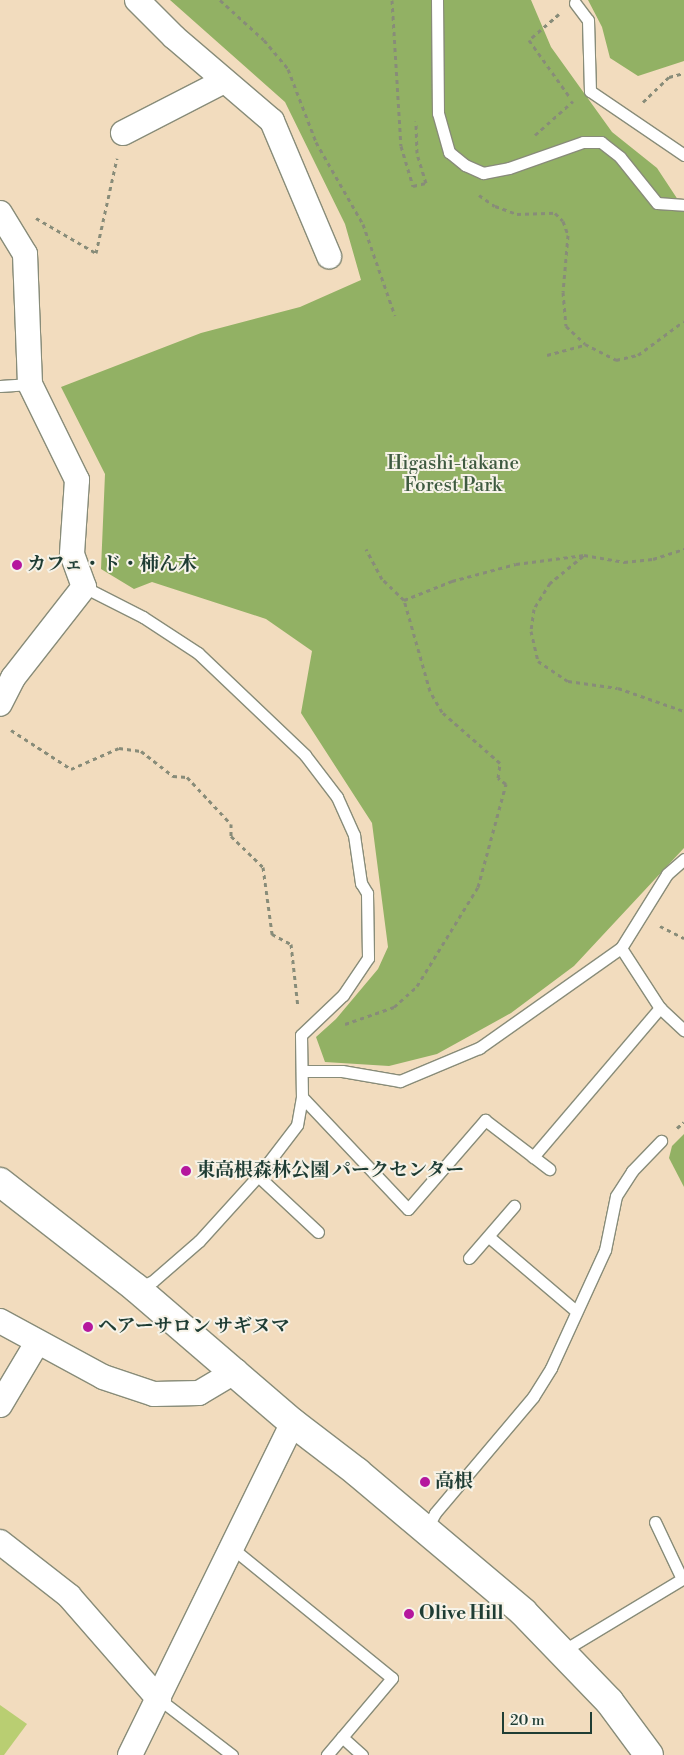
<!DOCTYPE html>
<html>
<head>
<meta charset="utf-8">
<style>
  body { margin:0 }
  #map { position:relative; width:684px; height:1755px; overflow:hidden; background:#f2dcbe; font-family:"Libre Bodoni","Noto Serif JP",serif }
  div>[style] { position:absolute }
  .green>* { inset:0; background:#b9ce72 }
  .forest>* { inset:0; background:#92b164 }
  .path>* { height:3px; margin-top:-1.5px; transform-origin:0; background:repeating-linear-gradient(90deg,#888c79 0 4px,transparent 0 8px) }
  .roads { filter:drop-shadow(1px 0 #888c79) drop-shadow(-1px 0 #888c79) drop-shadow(0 1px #888c79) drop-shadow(0 -1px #888c79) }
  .service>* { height:11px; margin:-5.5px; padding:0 5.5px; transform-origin:5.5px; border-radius:5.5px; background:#fff }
  .minor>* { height:24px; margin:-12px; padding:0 12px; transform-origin:12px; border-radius:12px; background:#fff }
  .tertiary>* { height:28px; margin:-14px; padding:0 14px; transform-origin:14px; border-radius:14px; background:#fff }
  .dots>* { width:14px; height:14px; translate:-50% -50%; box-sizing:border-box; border:2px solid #f7f3e8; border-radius:50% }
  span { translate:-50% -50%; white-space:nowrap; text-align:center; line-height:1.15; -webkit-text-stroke:4px #f7f3e8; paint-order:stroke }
  .park-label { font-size:19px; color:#3e5a40 }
  .poi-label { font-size:19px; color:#1f3d34; font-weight:700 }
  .left { translate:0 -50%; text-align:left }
  .scale { position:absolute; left:502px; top:1712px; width:90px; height:22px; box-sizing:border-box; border:2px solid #1f3d34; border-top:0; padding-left:6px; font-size:15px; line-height:18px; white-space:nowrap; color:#1f3d34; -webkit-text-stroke:4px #f7f3e8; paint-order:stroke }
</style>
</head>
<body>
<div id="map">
  <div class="green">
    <div style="clip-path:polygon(0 1705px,27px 1724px,4px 1755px,0 1755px)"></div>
  </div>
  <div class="forest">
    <div style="clip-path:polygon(170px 0,531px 0,551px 47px,612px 132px,657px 168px,684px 209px,684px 848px,574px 966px,511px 1013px,437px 1054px,389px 1066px,325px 1062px,316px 1037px,336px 1019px,378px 969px,388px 947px,372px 823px,301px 713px,312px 651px,266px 619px,152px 582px,134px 589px,101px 569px,105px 474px,61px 387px,201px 333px,300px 307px,361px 280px,345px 224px,285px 102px)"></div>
    <div style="clip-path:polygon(588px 0,684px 0,684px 61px,638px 76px,610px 58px,602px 27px)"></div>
    <div style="clip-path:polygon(684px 1134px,684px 1187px,669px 1158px,672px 1146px)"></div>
  </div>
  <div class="path">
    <div style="left:220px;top:0;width:59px;rotate:42.3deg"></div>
    <div style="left:264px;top:40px;width:38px;rotate:50deg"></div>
    <div style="left:288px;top:69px;width:78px;rotate:69deg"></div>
    <div style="left:316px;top:142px;width:95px;rotate:60.2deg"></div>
    <div style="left:363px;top:224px;width:97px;rotate:70.8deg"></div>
    <div style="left:392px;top:0;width:146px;rotate:86.5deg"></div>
    <div style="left:401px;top:146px;width:42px;rotate:73.3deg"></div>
    <div style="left:413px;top:186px;width:13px;rotate:-13deg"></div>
    <div style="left:426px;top:183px;width:31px;rotate:-107deg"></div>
    <div style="left:417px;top:153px;width:32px;rotate:-92deg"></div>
    <div style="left:559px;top:14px;width:40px;rotate:139deg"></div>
    <div style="left:529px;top:40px;width:69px;rotate:54.5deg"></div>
    <div style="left:643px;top:102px;width:36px;rotate:-44deg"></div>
    <div style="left:669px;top:77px;width:16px;rotate:-15deg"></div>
    <div style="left:535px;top:135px;width:51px;rotate:-41.8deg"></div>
    <div style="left:479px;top:195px;width:19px;rotate:35deg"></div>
    <div style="left:495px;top:206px;width:23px;rotate:20deg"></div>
    <div style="left:517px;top:214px;width:38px;rotate:-2deg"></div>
    <div style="left:555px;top:213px;width:11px;rotate:45deg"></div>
    <div style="left:563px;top:221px;width:15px;rotate:70deg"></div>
    <div style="left:568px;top:235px;width:57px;rotate:95deg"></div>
    <div style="left:563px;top:292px;width:34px;rotate:85deg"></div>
    <div style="left:566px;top:326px;width:26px;rotate:43deg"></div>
    <div style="left:585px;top:344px;width:35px;rotate:27deg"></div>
    <div style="left:616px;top:360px;width:23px;rotate:-13deg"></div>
    <div style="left:638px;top:355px;width:57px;rotate:-36.5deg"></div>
    <div style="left:36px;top:218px;width:69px;rotate:30.3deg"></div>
    <div style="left:96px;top:253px;width:97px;rotate:-77.5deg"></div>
    <div style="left:547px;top:355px;width:39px;rotate:-15deg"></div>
    <div style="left:583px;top:556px;width:43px;rotate:140.7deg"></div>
    <div style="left:550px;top:583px;width:31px;rotate:122deg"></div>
    <div style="left:534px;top:609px;width:22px;rotate:98deg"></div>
    <div style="left:531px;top:631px;width:31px;rotate:77deg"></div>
    <div style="left:538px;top:661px;width:36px;rotate:34deg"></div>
    <div style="left:568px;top:681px;width:50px;rotate:8deg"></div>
    <div style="left:618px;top:688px;width:70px;rotate:19.2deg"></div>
    <div style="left:404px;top:600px;width:52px;rotate:-21.6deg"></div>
    <div style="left:452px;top:581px;width:66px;rotate:-14.9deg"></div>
    <div style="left:516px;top:564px;width:69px;rotate:-7.5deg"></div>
    <div style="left:584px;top:555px;width:41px;rotate:9.9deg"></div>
    <div style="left:624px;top:562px;width:29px;rotate:-6deg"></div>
    <div style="left:653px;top:559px;width:33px;rotate:-18deg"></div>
    <div style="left:11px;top:730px;width:72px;rotate:33deg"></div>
    <div style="left:71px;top:769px;width:52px;rotate:-23.6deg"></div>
    <div style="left:119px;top:748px;width:22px;rotate:8deg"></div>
    <div style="left:141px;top:751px;width:41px;rotate:38deg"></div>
    <div style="left:173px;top:776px;width:14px;rotate:4deg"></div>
    <div style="left:187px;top:777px;width:64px;rotate:46.9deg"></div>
    <div style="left:231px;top:824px;width:12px;rotate:90deg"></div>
    <div style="left:231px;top:836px;width:45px;rotate:44.1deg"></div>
    <div style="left:263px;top:867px;width:68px;rotate:82.3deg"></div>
    <div style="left:272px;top:934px;width:21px;rotate:28deg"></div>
    <div style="left:291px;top:944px;width:63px;rotate:83.7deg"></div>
    <div style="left:660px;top:926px;width:27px;rotate:27deg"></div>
    <div style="left:345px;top:1024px;width:52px;rotate:-19.1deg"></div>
    <div style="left:394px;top:1007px;width:31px;rotate:-42deg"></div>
    <div style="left:417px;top:986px;width:116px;rotate:-58.4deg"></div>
    <div style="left:478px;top:887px;width:107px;rotate:-74.8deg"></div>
    <div style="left:506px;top:784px;width:10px;rotate:-143deg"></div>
    <div style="left:498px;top:778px;width:15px;rotate:-82deg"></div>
    <div style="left:500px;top:763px;width:77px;rotate:-138.7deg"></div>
    <div style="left:442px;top:712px;width:24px;rotate:-120deg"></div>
    <div style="left:430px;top:691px;width:95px;rotate:-105.9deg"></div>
    <div style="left:404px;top:600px;width:30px;rotate:-136deg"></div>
    <div style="left:382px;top:579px;width:34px;rotate:-118deg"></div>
    <div style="left:677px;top:1128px;width:9px;rotate:-41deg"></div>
  </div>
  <div class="roads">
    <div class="service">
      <div style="left:437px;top:0;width:113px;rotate:89.5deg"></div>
      <div style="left:438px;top:113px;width:41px;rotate:74.2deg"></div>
      <div style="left:449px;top:152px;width:21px;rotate:39deg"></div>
      <div style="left:465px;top:165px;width:20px;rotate:24deg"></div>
      <div style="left:483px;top:173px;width:26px;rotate:-11deg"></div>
      <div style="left:509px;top:168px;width:78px;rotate:-19.4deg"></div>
      <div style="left:583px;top:142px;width:18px"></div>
      <div style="left:601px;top:142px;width:24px;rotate:38deg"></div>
      <div style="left:620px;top:157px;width:59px;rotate:51.2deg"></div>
      <div style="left:657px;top:203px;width:27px;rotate:4deg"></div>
      <div style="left:575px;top:3px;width:21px;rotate:53deg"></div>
      <div style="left:588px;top:20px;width:71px;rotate:88.4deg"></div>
      <div style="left:590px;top:91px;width:114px;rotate:34.2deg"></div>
      <div style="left:0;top:386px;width:30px;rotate:-4deg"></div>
      <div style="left:84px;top:587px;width:66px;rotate:27deg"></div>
      <div style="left:143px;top:617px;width:66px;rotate:33.2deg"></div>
      <div style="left:198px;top:653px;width:148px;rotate:43.6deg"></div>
      <div style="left:305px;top:755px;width:53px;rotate:52.7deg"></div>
      <div style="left:337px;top:797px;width:42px;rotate:65.9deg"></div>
      <div style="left:354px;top:835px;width:49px;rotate:81.7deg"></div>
      <div style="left:361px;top:883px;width:12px;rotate:59deg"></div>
      <div style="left:367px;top:893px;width:65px;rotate:89.1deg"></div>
      <div style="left:368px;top:958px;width:45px;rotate:124deg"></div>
      <div style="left:343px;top:995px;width:58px;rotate:136.4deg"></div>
      <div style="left:301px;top:1035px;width:62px;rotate:89.1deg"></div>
      <div style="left:302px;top:1097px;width:28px;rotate:100deg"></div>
      <div style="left:297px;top:1125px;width:64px;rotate:127.4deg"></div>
      <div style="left:258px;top:1176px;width:88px;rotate:132.2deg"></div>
      <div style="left:199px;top:1241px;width:61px;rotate:139deg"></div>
      <div style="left:153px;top:1281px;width:17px;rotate:156deg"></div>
      <div style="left:621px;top:948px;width:72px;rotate:57deg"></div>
      <div style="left:660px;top:1008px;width:33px;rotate:43deg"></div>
      <div style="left:302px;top:1071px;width:40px"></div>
      <div style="left:342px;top:1071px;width:59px;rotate:9.8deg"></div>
      <div style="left:400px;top:1081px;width:86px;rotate:-22.7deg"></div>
      <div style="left:479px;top:1048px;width:174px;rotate:-35.2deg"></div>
      <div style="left:621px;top:948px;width:87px;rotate:-58.1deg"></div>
      <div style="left:667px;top:874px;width:23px;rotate:-41deg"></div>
      <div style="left:302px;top:1097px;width:154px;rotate:46.6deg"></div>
      <div style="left:408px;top:1209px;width:118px;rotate:-49.1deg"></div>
      <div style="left:485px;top:1120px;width:81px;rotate:37.4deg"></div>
      <div style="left:533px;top:1157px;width:196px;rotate:-49.6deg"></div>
      <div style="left:258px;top:1176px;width:82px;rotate:43deg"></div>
      <div style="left:489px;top:1237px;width:114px;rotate:40.4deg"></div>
      <div style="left:469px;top:1258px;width:69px;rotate:-49.1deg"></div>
      <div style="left:426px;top:1530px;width:19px;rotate:-62deg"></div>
      <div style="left:435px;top:1513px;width:152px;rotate:-49.8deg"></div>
      <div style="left:533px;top:1397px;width:34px;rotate:-58deg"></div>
      <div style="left:551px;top:1368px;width:130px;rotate:-65.4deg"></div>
      <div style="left:605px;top:1250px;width:55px;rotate:-78.5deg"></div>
      <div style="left:616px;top:1196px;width:30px;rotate:-57deg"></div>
      <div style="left:632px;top:1171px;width:42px;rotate:-46deg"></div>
      <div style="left:232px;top:1548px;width:206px;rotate:39.1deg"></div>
      <div style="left:392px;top:1678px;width:101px;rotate:130.2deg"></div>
      <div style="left:561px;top:1652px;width:141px;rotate:-31.1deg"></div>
      <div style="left:682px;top:1579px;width:63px;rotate:-115.3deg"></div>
      <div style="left:159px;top:1699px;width:92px;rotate:37.5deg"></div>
      <div style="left:342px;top:1737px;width:27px;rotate:42deg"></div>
    </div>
    <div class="minor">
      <div style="left:137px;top:0;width:52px;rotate:45deg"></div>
      <div style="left:174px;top:37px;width:129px;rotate:40.6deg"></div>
      <div style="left:272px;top:121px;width:147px;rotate:67.1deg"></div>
      <div style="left:123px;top:133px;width:114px;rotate:-27.2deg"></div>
      <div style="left:0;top:213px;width:48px;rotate:58.6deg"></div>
      <div style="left:25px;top:254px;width:130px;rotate:87.8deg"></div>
      <div style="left:30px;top:384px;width:107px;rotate:63.9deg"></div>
      <div style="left:77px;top:480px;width:74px;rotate:93.9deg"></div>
      <div style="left:72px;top:554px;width:35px;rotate:70deg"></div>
      <div style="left:84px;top:587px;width:115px;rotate:128deg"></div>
      <div style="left:13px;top:678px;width:29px;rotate:117deg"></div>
      <div style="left:0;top:1321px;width:117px;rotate:28.5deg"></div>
      <div style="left:103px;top:1377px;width:54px;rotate:18.4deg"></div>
      <div style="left:154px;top:1394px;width:45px;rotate:-1.3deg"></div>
      <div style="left:199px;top:1393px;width:43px;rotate:-30.7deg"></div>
      <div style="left:0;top:1405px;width:72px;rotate:-59.2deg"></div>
      <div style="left:0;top:1542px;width:88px;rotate:38deg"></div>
      <div style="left:69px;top:1596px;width:137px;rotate:48.9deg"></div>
      <div style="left:130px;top:1755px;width:370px;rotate:-63.9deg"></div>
    </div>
    <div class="tertiary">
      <div style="left:0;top:1182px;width:172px;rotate:37.9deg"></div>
      <div style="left:136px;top:1288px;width:207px;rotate:40.7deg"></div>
      <div style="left:293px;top:1423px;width:81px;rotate:37.4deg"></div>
      <div style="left:357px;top:1472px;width:217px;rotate:40.1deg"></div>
      <div style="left:523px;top:1612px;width:124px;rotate:46deg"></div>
      <div style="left:609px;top:1701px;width:67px;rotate:53.5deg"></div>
    </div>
  </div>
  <div class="dots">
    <div style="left:17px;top:565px;background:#b5179e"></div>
    <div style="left:186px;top:1171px;background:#b5179e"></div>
    <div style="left:88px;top:1327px;background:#b5179e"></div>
    <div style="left:425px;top:1482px;background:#b5179e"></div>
    <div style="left:409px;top:1614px;background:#b5179e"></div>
  </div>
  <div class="park-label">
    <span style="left:453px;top:475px">Higashi-takane<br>Forest Park</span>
  </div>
  <div class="poi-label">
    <span class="left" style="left:27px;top:565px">カフェ・ド・柿ん木</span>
    <span class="left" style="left:196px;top:1171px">東高根森林公園 パークセンター</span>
    <span class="left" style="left:98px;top:1327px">ヘアーサロン サギヌマ</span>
    <span class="left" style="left:435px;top:1482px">高根</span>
    <span class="left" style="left:419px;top:1614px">Olive Hill</span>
  </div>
  <div class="scale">20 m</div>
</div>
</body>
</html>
